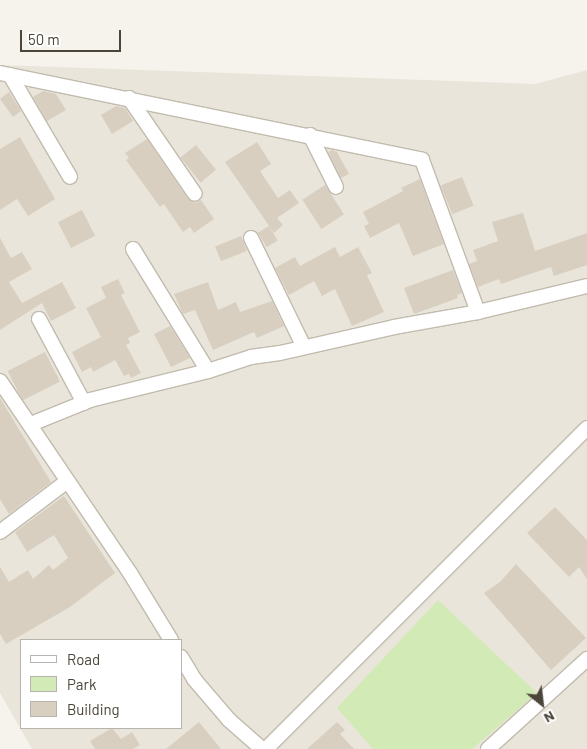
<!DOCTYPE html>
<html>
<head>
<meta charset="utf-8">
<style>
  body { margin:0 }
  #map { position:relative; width:587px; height:749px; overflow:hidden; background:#f6f3ec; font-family:Barlow,sans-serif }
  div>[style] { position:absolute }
  .residential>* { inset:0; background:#eae5da }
  .green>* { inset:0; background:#d2eab5 }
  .building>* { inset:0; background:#d8cfc1; transform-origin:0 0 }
  .roads { filter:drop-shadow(1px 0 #c2bbae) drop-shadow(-1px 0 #c2bbae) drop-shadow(0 1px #c2bbae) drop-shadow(0 -1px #c2bbae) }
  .minor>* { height:14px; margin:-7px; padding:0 7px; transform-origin:7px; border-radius:7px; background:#fff }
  span { translate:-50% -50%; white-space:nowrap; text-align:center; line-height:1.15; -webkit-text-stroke:5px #fff; paint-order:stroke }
  .legend { position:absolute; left:20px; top:639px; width:162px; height:90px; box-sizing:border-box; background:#fff; border:1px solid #b7b4b0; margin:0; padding:6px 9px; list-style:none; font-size:15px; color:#4b4439 }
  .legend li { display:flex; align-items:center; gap:10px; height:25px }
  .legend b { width:25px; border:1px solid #b7b4b0 }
  .north { position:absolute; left:517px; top:679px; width:50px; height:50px; -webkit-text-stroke:4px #fff; paint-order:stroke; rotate:151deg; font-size:14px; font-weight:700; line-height:20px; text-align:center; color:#4b4439 }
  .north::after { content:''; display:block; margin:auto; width:18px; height:22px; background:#4b4439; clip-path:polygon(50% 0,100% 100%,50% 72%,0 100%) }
  .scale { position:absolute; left:20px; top:30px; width:101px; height:22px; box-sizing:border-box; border:2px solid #4b4439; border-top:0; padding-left:6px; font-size:15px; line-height:18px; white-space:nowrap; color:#4b4439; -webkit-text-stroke:4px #fff; paint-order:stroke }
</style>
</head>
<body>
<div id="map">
  <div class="residential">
    <div style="clip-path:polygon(evenodd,0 65px,535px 84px,587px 70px,587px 749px,32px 749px,0 693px,0 65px,21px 640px,181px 640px,181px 728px,21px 728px,21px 640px)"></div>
  </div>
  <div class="green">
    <div style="clip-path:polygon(438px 600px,537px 693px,472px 749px,373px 749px,337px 708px)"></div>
  </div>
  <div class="building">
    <div style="clip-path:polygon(43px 91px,56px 94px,66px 110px,47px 121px,33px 97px)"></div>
    <div style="clip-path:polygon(9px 92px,21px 111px,13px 117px,0 99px)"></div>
    <div style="clip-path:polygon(116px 106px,125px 108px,133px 121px,112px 134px,101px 115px)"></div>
    <div style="clip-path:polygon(20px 137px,55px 199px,28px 216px,17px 199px,0 210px,0 149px)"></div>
    <div style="clip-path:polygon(147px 139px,188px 199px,195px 203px,201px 200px,214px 219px,194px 233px,190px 227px,183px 232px,164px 204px,160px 207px,126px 160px,129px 158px,125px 153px)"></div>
    <div style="clip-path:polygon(257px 142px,271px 164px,260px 171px,278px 198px,290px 190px,299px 203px,277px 218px,283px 225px,274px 233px,225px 162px)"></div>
    <div style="left:196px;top:145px;width:32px;height:20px;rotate:51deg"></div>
    <div style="clip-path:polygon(332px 150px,337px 152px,349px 174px,341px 178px,328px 152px)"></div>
    <div style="left:462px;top:177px;width:31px;height:23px;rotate:68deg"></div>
    <div style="clip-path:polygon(420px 179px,444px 244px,413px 256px,399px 223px,370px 238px,364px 226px,369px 224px,363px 212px,403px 191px,401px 188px)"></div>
    <div style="left:325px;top:185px;width:35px;height:27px;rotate:57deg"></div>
    <div style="left:82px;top:210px;width:29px;height:27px;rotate:63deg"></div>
    <div style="clip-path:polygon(523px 213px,535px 251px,587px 233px,587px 265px,554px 276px,551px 267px,501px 284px,499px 279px,478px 287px,469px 264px,477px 261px,473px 250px,498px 241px,492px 222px)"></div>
    <div style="left:269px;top:226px;width:17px;height:13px;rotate:59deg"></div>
    <div style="left:241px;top:236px;width:16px;height:28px;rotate:68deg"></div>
    <div style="clip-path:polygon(0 238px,11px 258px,22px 252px,32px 269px,9px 282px,22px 303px,62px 282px,76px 308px,51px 321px,42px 303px,0 330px)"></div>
    <div style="clip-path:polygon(335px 247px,340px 257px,358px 247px,372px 273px,367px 275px,384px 312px,352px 326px,335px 289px,322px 296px,314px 281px,289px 295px,275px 268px,295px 257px,300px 266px)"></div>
    <div style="clip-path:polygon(453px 270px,462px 293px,457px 295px,458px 298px,414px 314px,404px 288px)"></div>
    <div style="clip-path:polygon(118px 279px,125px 293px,121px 295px,140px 332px,128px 338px,130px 343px,126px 345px,141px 373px,131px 378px,129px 374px,124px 376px,115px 360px,93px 372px,91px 367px,82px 372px,72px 352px,101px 337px,86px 308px,106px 298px,101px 287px)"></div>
    <div style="clip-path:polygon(208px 282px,218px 310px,236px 302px,240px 312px,272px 301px,284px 326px,257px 338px,254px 332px,213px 350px,195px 310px,183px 314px,174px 294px)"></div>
    <div style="clip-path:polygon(170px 326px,190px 358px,171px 367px,154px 334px)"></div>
    <div style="left:45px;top:352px;width:33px;height:42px;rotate:63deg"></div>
    <div style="clip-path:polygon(0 398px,51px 482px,9px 514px,0 499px)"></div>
    <div style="clip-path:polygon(64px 496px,115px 573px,70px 607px,6px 644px,0 634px,0 567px,9px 582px,28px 570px,33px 579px,49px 565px,53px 570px,68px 558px,54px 535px,27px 552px,15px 532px)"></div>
    <div style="clip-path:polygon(555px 507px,587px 540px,587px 579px,579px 567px,569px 577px,527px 533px)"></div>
    <div style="clip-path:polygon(516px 564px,586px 638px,551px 670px,484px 593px,500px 582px)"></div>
    <div style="clip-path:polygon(199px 722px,221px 749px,166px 749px)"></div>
    <div style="clip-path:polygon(337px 722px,345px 730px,340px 734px,354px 749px,307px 749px)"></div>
    <div style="clip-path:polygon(112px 728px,121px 739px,132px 732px,140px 745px,133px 749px,95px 749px,90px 741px)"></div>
  </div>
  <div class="roads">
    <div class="minor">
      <div style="left:0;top:73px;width:431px;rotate:11.6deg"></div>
      <div style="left:422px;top:160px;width:162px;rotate:69.8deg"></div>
      <div style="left:10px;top:75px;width:118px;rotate:59.5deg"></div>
      <div style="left:129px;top:98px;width:116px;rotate:55.5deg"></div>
      <div style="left:310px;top:135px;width:58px;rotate:63.4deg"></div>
      <div style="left:251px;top:238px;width:121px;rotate:64.1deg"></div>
      <div style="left:133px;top:249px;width:143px;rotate:58.4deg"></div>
      <div style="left:39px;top:319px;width:95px;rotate:61.8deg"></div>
      <div style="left:0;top:381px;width:232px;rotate:55.9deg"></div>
      <div style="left:130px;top:573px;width:79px;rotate:58.5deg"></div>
      <div style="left:31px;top:424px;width:64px;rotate:-22.1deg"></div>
      <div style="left:90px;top:400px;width:122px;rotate:-13.8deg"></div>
      <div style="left:208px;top:371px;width:45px;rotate:-18deg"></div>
      <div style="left:251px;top:357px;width:29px;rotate:-8deg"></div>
      <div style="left:280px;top:353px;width:117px;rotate:-12.8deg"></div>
      <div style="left:394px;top:327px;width:85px;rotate:-10.1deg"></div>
      <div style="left:478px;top:312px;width:112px;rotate:-13.4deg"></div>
      <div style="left:0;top:532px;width:83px;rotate:-37.1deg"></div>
      <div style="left:181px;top:657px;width:26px;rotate:59deg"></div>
      <div style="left:194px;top:679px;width:54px;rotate:49.5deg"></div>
      <div style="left:229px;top:720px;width:44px;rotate:41.3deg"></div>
      <div style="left:266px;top:749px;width:454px;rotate:-45deg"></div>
      <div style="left:488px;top:749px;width:134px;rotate:-42.3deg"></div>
    </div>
  </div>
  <ul class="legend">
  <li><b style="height:6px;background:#fff"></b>Road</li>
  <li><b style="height:14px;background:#d2eab5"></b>Park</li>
  <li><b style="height:14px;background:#d8cfc1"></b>Building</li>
  </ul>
  <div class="north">N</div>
  <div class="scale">50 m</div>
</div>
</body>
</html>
